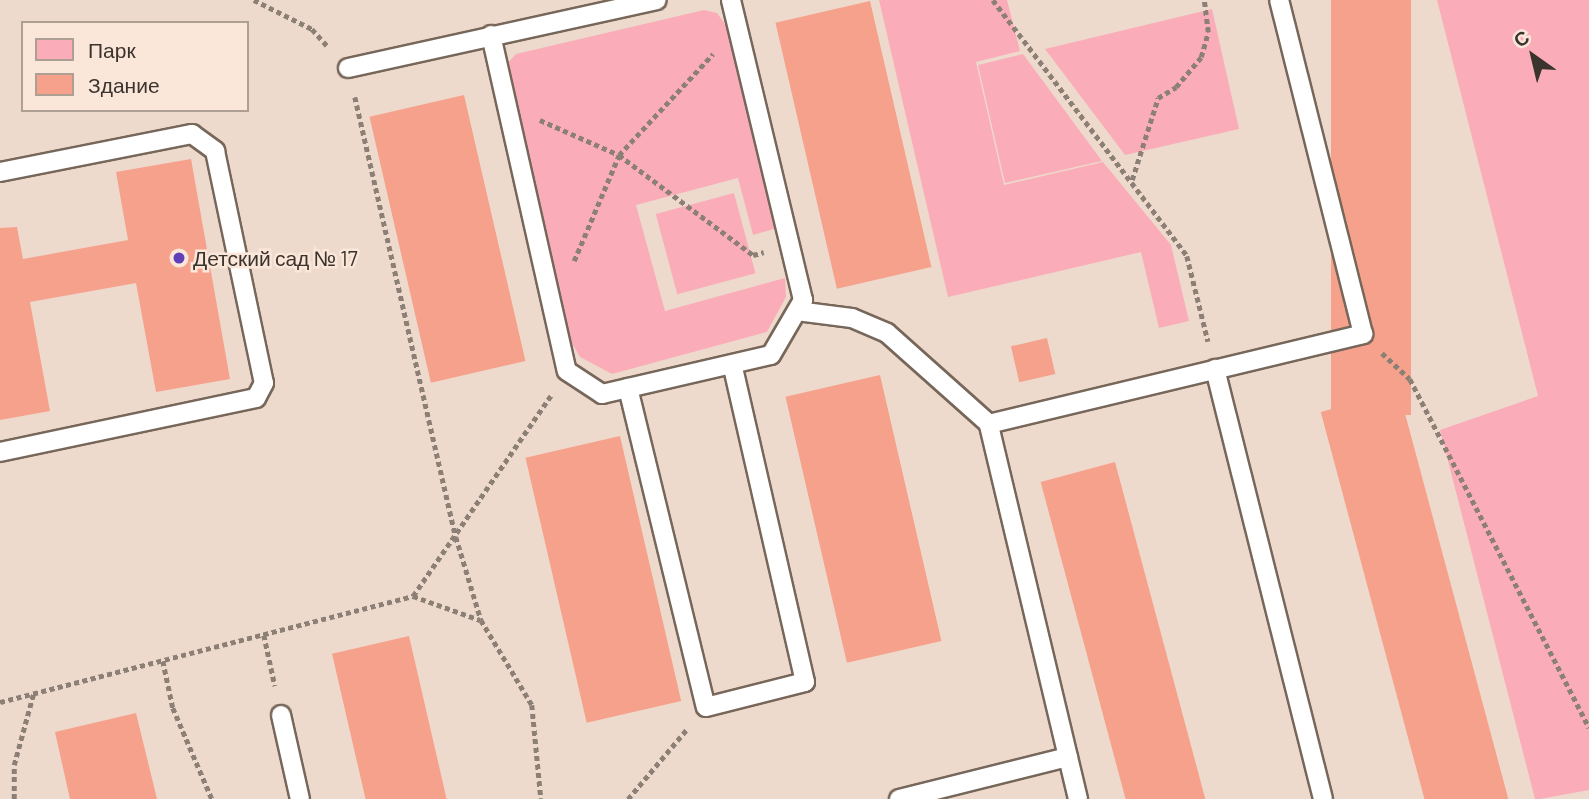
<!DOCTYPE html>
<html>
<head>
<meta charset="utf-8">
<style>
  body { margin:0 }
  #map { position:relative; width:1589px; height:799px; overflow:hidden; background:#eddacc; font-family:Barlow,sans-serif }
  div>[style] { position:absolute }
  .green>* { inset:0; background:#faadb9; transform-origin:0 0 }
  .building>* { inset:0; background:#f6a18c; transform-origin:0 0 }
  .path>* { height:4.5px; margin-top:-2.25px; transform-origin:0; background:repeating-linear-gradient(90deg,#8c7f76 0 5px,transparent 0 8.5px) }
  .roads { filter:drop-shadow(2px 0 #77675a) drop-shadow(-2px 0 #77675a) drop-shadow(0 2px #77675a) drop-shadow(0 -2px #77675a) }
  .lane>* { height:18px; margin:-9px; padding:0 9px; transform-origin:9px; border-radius:9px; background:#fff }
  .dots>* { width:19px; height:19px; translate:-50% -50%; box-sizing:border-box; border:4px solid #fbe7d9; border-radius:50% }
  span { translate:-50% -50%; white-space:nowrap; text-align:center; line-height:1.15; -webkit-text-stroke:5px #fbe7d9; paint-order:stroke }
  .poi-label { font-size:21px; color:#3b332e }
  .left { translate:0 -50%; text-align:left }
  .legend { position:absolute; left:21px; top:21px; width:228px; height:91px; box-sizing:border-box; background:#fbe7d9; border:2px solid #ae9f95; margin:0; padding:9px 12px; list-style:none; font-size:21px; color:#3b332e }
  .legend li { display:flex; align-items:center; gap:14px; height:35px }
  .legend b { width:35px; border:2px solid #ae9f95 }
  .north { position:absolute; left:1498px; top:21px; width:70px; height:70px; -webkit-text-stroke:5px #fbe7d9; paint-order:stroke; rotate:326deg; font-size:19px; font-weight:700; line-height:28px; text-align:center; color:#3b332e }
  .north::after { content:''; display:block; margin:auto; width:24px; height:32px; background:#3b332e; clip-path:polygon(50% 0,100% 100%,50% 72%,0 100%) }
</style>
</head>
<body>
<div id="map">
  <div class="green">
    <div style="clip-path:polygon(879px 0,1007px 0,1020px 51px,976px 62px,1004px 185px,1103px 162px,1171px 245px,1189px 321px,1159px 328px,1141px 252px,948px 297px)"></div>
    <div style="clip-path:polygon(1437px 0,1589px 0,1589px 790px,1540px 799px,1535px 799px,1440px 430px,1538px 396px)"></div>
    <div style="clip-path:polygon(1212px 9px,1239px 129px,1125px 155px,1045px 49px)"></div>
    <div style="clip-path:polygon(704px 10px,717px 13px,725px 24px,734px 48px,777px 228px,753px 235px,738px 178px,636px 205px,665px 311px,785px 278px,786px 297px,767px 332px,612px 374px,580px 357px,570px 340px,506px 65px,516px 54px)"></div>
    <div style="clip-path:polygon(1023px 54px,1102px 161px,1005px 183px,978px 65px)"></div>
    <div style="left:734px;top:193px;width:83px;height:81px;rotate:75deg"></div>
  </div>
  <div class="building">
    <div style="left:1331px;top:0;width:80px;height:415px"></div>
    <div style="left:870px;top:1px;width:273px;height:97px;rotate:77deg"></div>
    <div style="left:464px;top:95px;width:273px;height:97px;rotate:77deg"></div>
    <div style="clip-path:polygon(191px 159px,230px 379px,156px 392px,136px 283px,30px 302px,50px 411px,0 420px,0 228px,17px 227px,23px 259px,128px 240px,116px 172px)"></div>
    <div style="left:1047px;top:338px;width:37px;height:37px;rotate:77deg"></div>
    <div style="left:880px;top:375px;width:273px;height:97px;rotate:77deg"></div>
    <div style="left:1399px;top:391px;width:422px;height:81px;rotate:75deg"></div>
    <div style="left:620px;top:436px;width:272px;height:97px;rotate:77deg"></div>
    <div style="left:1115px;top:462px;width:349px;height:77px;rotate:75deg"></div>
    <div style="left:409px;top:636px;width:168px;height:79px;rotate:77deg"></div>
    <div style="clip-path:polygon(136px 713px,157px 799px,70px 799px,55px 732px)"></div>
  </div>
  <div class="path">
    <div style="left:254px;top:0;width:65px;rotate:26.6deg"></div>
    <div style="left:312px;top:29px;width:25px;rotate:48deg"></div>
    <div style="left:993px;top:0;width:321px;rotate:52.8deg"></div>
    <div style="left:1187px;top:256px;width:88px;rotate:76.1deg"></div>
    <div style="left:355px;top:97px;width:451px;rotate:77.1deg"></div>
    <div style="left:456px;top:537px;width:87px;rotate:73.2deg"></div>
    <div style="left:481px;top:620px;width:99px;rotate:59deg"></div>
    <div style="left:532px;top:705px;width:94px;rotate:84.5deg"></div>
    <div style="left:540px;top:120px;width:86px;rotate:23.9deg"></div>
    <div style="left:619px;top:155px;width:167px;rotate:36.7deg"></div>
    <div style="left:753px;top:255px;width:11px;rotate:-15deg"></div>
    <div style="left:1132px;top:180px;width:86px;rotate:-72.4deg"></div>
    <div style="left:1158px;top:98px;width:21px;rotate:-31deg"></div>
    <div style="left:1176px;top:87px;width:39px;rotate:-50deg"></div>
    <div style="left:1201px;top:57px;width:26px;rotate:-74deg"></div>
    <div style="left:1208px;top:32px;width:32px;rotate:-97deg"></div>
    <div style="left:574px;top:261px;width:115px;rotate:-67deg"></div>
    <div style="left:619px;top:155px;width:138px;rotate:-47.1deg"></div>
    <div style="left:1382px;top:353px;width:38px;rotate:43deg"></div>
    <div style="left:1410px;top:379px;width:392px;rotate:62.8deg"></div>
    <div style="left:413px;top:596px;width:244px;rotate:-55.5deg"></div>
    <div style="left:264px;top:635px;width:52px;rotate:77.8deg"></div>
    <div style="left:163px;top:661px;width:48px;rotate:78deg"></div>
    <div style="left:173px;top:708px;width:99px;rotate:66.8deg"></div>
    <div style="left:0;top:702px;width:426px;rotate:-14.4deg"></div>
    <div style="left:413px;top:596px;width:71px;rotate:19.7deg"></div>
    <div style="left:14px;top:799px;width:34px;rotate:-90deg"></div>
    <div style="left:14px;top:765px;width:73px;rotate:-74.8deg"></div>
    <div style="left:628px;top:799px;width:92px;rotate:-49.9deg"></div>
  </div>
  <div class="roads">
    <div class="lane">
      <div style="left:491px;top:35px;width:344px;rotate:77.3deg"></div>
      <div style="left:567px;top:371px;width:42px;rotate:33.3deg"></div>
      <div style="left:602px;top:394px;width:173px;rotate:-13deg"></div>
      <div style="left:771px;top:355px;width:64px;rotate:-59.8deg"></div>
      <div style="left:803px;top:300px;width:309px;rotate:-103.5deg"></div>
      <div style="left:348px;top:68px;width:316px;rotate:-12.4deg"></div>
      <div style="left:0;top:172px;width:196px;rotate:-11.2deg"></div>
      <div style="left:192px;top:134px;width:29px;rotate:36deg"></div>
      <div style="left:215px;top:151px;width:237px;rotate:78.1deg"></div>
      <div style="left:264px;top:383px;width:17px;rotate:118deg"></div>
      <div style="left:256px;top:398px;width:262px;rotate:168.1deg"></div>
      <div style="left:797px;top:311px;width:55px;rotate:7.3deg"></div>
      <div style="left:852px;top:318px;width:38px;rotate:23deg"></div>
      <div style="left:887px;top:333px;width:137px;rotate:41.7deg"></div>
      <div style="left:1215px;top:369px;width:443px;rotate:75.9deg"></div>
      <div style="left:628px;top:388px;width:328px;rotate:76.3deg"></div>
      <div style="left:706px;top:707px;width:102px;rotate:-14.2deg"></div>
      <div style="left:805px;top:682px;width:326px;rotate:-102.9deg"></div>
      <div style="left:281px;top:715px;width:86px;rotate:77.3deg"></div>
      <div style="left:899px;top:799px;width:174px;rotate:-14deg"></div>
      <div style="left:1078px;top:799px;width:385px;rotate:-103.4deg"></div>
      <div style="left:989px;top:424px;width:385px;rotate:-13.5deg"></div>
      <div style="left:1363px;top:334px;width:344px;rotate:-104.1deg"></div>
    </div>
  </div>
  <div class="dots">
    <div style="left:179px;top:258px;background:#613fb7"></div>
  </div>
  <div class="poi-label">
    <span class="left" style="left:193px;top:258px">Детский сад № 17</span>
  </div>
  <ul class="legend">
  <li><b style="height:19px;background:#faadb9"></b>Парк</li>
  <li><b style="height:19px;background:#f6a18c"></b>Здание</li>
  </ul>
  <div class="north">С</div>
</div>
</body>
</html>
